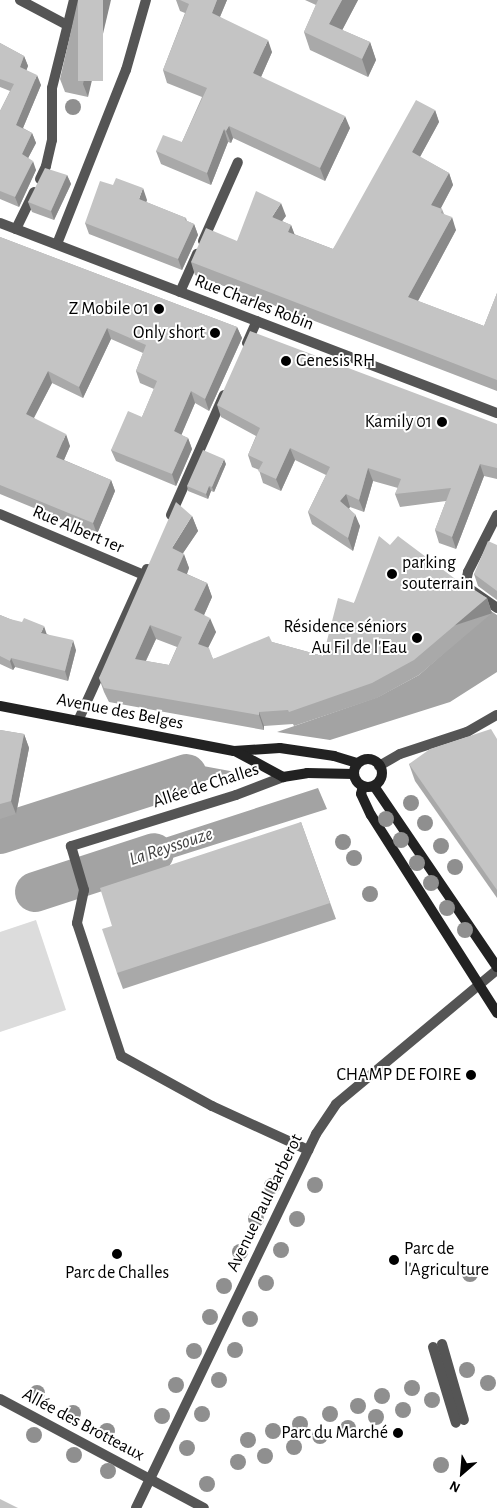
<!DOCTYPE html>
<html>
<head>
<meta charset="utf-8">
<style>
  body { margin:0 }
  #map { position:relative; width:497px; height:1508px; overflow:hidden; background:#fff; font-family:"Alegreya Sans",sans-serif }
  div>[style] { position:absolute }
  .green>* { inset:0; background:#dcdcdc }
  .water>* { inset:0; background:#a3a3a3 }
  .river>* { height:40px; margin:-20px; padding:0 20px; transform-origin:20px; border-radius:20px; background:#a3a3a3 }
  .service>* { height:10px; margin:-5px; padding:0 5px; transform-origin:5px; border-radius:5px; background:#555 }
  .minor>* { height:10px; margin:-5px; padding:0 5px; transform-origin:5px; border-radius:5px; background:#555 }
  .tertiary>* { height:10px; margin:-5px; padding:0 5px; transform-origin:5px; border-radius:5px; background:#555 }
  .secondary>* { height:10px; margin:-5px; padding:0 5px; transform-origin:5px; border-radius:5px; background:#222 }
  .secondary>.ring { margin:-5px; padding:0; box-sizing:content-box; background:none; border:10px solid #222; border-radius:50% }
  .trees>* { width:16px; height:16px; margin:-8px; border-radius:50%; background:#8f8f8f }
  .wall>* { inset:0; background:#a9a9a9 }
  .shaded-wall>* { inset:0; background:#898989; transform-origin:0 0 }
  .building>* { inset:0; background:#c4c4c4; transform-origin:0 0 }
  .dots>* { width:14px; height:14px; translate:-50% -50%; box-sizing:border-box; border:2px solid #fff; border-radius:50% }
  span { translate:-50% -50%; white-space:nowrap; text-align:center; line-height:1.15; -webkit-text-stroke:4px #fff; paint-order:stroke }
  .street-label { font-size:18px; color:#000 }
  .poi-label { font-size:18px; color:#000 }
  .right { translate:-100% -50%; text-align:right }
  .left { translate:0 -50%; text-align:left }
  .water-label { font-size:19px; color:#444; font-style:italic }
  .north { position:absolute; left:437px; top:1448px; width:50px; height:50px; -webkit-text-stroke:4px #fff; paint-order:stroke; rotate:207deg; font-size:14px; font-weight:700; line-height:20px; text-align:center; color:#000 }
  .north::after { content:''; display:block; margin:auto; width:18px; height:22px; background:#000; clip-path:polygon(50% 0,100% 100%,50% 72%,0 100%) }
</style>
</head>
<body>
<div id="map">
  <div class="green">
    <div style="clip-path:polygon(36px 920px,66px 1010px,0 1032px,0 932px)"></div>
  </div>
  <div class="water">
    <div style="clip-path:polygon(491px 611px,497px 615px,497px 672px,450px 702px,330px 740px,277px 732px,378px 697px,419px 675px)"></div>
    <div style="clip-path:polygon(187px 763px,230px 771px,232px 772px,173px 791px,165px 770px)"></div>
    <div style="clip-path:polygon(154px 773px,161px 795px,6px 841px,0 849px,0 826px)"></div>
    <div style="clip-path:polygon(318px 788px,327px 809px,106px 879px,99px 857px,109px 856px)"></div>
    <div style="clip-path:polygon(63px 869px,69px 890px,32px 902px,26px 883px,57px 873px)"></div>
  </div>
  <div class="river">
    <div style="left:0;top:834px;width:196px;rotate:-17.8deg"></div>
    <div style="left:35px;top:892px;width:125px;rotate:-18.1deg"></div>
  </div>
  <div class="service">
    <div style="left:203px;top:241px;width:86px;rotate:-66.1deg"></div>
    <div style="left:57px;top:244px;width:187px;rotate:-68.4deg"></div>
    <div style="left:126px;top:70px;width:73px;rotate:-74.1deg"></div>
    <div style="left:180px;top:292px;width:42px;rotate:-65.9deg"></div>
    <div style="left:283px;top:777px;width:50px;rotate:159deg"></div>
    <div style="left:236px;top:795px;width:173px;rotate:162.8deg"></div>
    <div style="left:71px;top:846px;width:46px;rotate:73.5deg"></div>
    <div style="left:84px;top:890px;width:34px;rotate:102deg"></div>
    <div style="left:77px;top:923px;width:140px;rotate:71.7deg"></div>
    <div style="left:121px;top:1056px;width:104px;rotate:28.8deg"></div>
    <div style="left:212px;top:1106px;width:106px;rotate:24.6deg"></div>
    <div style="left:442px;top:1344px;width:79px;rotate:73.9deg"></div>
    <div style="left:433px;top:1347px;width:79px;rotate:73.2deg"></div>
  </div>
  <div class="minor">
    <div style="left:20px;top:0;width:53px;rotate:28deg"></div>
    <div style="left:40px;top:179px;width:14px;rotate:-65deg"></div>
    <div style="left:46px;top:166px;width:27px;rotate:-77deg"></div>
    <div style="left:52px;top:140px;width:52px;rotate:-90deg"></div>
    <div style="left:52px;top:88px;width:91px;rotate:-76deg"></div>
    <div style="left:16px;top:229px;width:41px;rotate:-64.1deg"></div>
    <div style="left:247px;top:343px;width:24px;rotate:-66deg"></div>
    <div style="left:0;top:514px;width:156px;rotate:23deg"></div>
    <div style="left:171px;top:515px;width:131px;rotate:-66.2deg"></div>
    <div style="left:497px;top:515px;width:64px;rotate:117deg"></div>
    <div style="left:468px;top:572px;width:10px;rotate:101deg"></div>
    <div style="left:466px;top:582px;width:8px;rotate:60deg"></div>
    <div style="left:470px;top:589px;width:33px;rotate:35deg"></div>
    <div style="left:78px;top:721px;width:167px;rotate:-65.6deg"></div>
    <div style="left:379px;top:766px;width:24px;rotate:-30deg"></div>
    <div style="left:400px;top:754px;width:71px;rotate:-18.2deg"></div>
    <div style="left:467px;top:732px;width:34px;rotate:-30deg"></div>
    <div style="left:0;top:1399px;width:231px;rotate:28.1deg"></div>
    <div style="left:136px;top:1508px;width:415px;rotate:-64.3deg"></div>
    <div style="left:316px;top:1134px;width:36px;rotate:-56deg"></div>
    <div style="left:336px;top:1104px;width:209px;rotate:-39.8deg"></div>
  </div>
  <div class="tertiary">
    <div style="left:0;top:223px;width:532px;rotate:20.92deg"></div>
  </div>
  <div class="secondary">
    <div style="left:0;top:706px;width:238px;rotate:10.9deg"></div>
    <div style="left:234px;top:751px;width:46px;rotate:-3.7deg"></div>
    <div style="left:280px;top:748px;width:55px;rotate:8.4deg"></div>
    <div style="left:334px;top:756px;width:24px;rotate:17deg"></div>
    <div style="left:235px;top:751px;width:55px;rotate:28.4deg"></div>
    <div style="left:283px;top:777px;width:24px;rotate:-9deg"></div>
    <div style="left:307px;top:773px;width:47px;rotate:1.2deg"></div>
    <div class="ring" style="left:354px;top:759px;width:18px;height:18px"></div>
    <div style="left:363px;top:786px;width:8px;rotate:104deg"></div>
    <div style="left:361px;top:794px;width:23px;rotate:65deg"></div>
    <div style="left:371px;top:815px;width:235px;rotate:57.5deg"></div>
    <div style="left:374px;top:786px;width:219px;rotate:55.8deg"></div>
  </div>
  <div class="trees">
    <div style="left:73px;top:107px"></div>
    <div style="left:411px;top:803px"></div>
    <div style="left:386px;top:819px"></div>
    <div style="left:425px;top:823px"></div>
    <div style="left:401px;top:840px"></div>
    <div style="left:343px;top:842px"></div>
    <div style="left:441px;top:846px"></div>
    <div style="left:354px;top:858px"></div>
    <div style="left:417px;top:863px"></div>
    <div style="left:455px;top:867px"></div>
    <div style="left:431px;top:883px"></div>
    <div style="left:370px;top:894px"></div>
    <div style="left:447px;top:908px"></div>
    <div style="left:465px;top:930px"></div>
    <div style="left:315px;top:1185px"></div>
    <div style="left:272px;top:1186px"></div>
    <div style="left:256px;top:1219px"></div>
    <div style="left:297px;top:1219px"></div>
    <div style="left:281px;top:1250px"></div>
    <div style="left:240px;top:1252px"></div>
    <div style="left:470px;top:1274px"></div>
    <div style="left:266px;top:1283px"></div>
    <div style="left:224px;top:1286px"></div>
    <div style="left:210px;top:1317px"></div>
    <div style="left:250px;top:1319px"></div>
    <div style="left:235px;top:1350px"></div>
    <div style="left:194px;top:1351px"></div>
    <div style="left:467px;top:1370px"></div>
    <div style="left:219px;top:1380px"></div>
    <div style="left:488px;top:1383px"></div>
    <div style="left:176px;top:1385px"></div>
    <div style="left:412px;top:1388px"></div>
    <div style="left:37px;top:1393px"></div>
    <div style="left:382px;top:1396px"></div>
    <div style="left:432px;top:1400px"></div>
    <div style="left:358px;top:1406px"></div>
    <div style="left:403px;top:1410px"></div>
    <div style="left:73px;top:1413px"></div>
    <div style="left:202px;top:1414px"></div>
    <div style="left:330px;top:1414px"></div>
    <div style="left:162px;top:1416px"></div>
    <div style="left:376px;top:1417px"></div>
    <div style="left:300px;top:1424px"></div>
    <div style="left:348px;top:1428px"></div>
    <div style="left:107px;top:1431px"></div>
    <div style="left:273px;top:1431px"></div>
    <div style="left:34px;top:1435px"></div>
    <div style="left:320px;top:1436px"></div>
    <div style="left:248px;top:1440px"></div>
    <div style="left:294px;top:1447px"></div>
    <div style="left:187px;top:1448px"></div>
    <div style="left:74px;top:1455px"></div>
    <div style="left:265px;top:1456px"></div>
    <div style="left:238px;top:1462px"></div>
    <div style="left:441px;top:1465px"></div>
    <div style="left:108px;top:1471px"></div>
    <div style="left:207px;top:1484px"></div>
  </div>
  <div class="wall">
    <div style="clip-path:polygon(78px 0,88px 97px,65px 92px,60px 79px)"></div>
    <div style="clip-path:polygon(176px 0,227px 0,220px 17px,272px 52px,261px 77px,350px 128px,325px 181px,233px 138px,231px 143px,228px 142px,211px 185px,161px 164px,156px 151px,182px 142px,202px 97px,167px 83px,163px 70px,185px 13px,180px 11px)"></div>
    <div style="clip-path:polygon(305px 0,358px 0,342px 30px,370px 42px,376px 60px,368px 77px,310px 50px,304px 32px,316px 5px)"></div>
    <div style="clip-path:polygon(0 43px,24px 56px,28px 66px,26px 70px,41px 85px,23px 128px,32px 133px,36px 143px,28px 158px,36px 170px,19px 207px,0 199px,0 111px,10px 91px,0 87px)"></div>
    <div style="clip-path:polygon(435px 110px,439px 122px,420px 157px,449px 173px,453px 185px,441px 208px,442px 209px,444px 214px,456px 230px,418px 301px,484px 326px,497px 293px,497px 391px,195px 275px,191px 262px,237px 241px,286px 216px,282px 221px,291px 225px,294px 234px,333px 249px)"></div>
    <div style="clip-path:polygon(67px 175px,71px 184px,54px 220px,32px 212px,28px 202px)"></div>
    <div style="clip-path:polygon(147px 200px,146px 202px,186px 218px,187px 221px,194px 224px,198px 235px,182px 270px,89px 234px,85px 223px)"></div>
    <div style="clip-path:polygon(0 237px,237px 327px,242px 338px,209px 411px,195px 403px,181px 435px,188px 438px,192px 449px,176px 486px,116px 461px,111px 450px,142px 417px,154px 389px,140px 383px,136px 371px,143px 353px,111px 339px,83px 398px,52px 383px,34px 418px,70px 446px,64px 460px,111px 480px,115px 491px,97px 534px,0 494px)"></div>
    <div style="clip-path:polygon(217px 405px,497px 424px,497px 479px,484px 476px,456px 549px,439px 543px,435px 530px,446px 501px,400px 507px,395px 494px,398px 488px,373px 481px,364px 512px,350px 507px,349px 508px,360px 526px,353px 551px,312px 524px,308px 512px,326px 475px,295px 460px,281px 491px,263px 483px,259px 470px,252px 467px,248px 455px,256px 436px,221px 417px)"></div>
    <div style="clip-path:polygon(226px 464px,214px 492px,211px 491px,208px 499px,188px 491px,187px 486px)"></div>
    <div style="clip-path:polygon(evenodd,192px 516px,198px 531px,183px 553px,189px 568px,187px 574px,207px 583px,212px 597px,204px 615px,216px 632px,208px 648px,213px 659px,272px 642px,323px 656px,354px 603px,390px 545px,487px 598px,492px 613px,419px 675px,377px 698px,294px 726px,293px 724px,264px 726px,264px 730px,109px 702px,104px 692px,99px 678px,192px 516px,156px 639px,177px 647px,169px 665px,146px 661px,156px 639px)"></div>
    <div style="clip-path:polygon(497px 545px,497px 600px,478px 586px,474px 574px)"></div>
    <div style="clip-path:polygon(0 615px,47px 634px,76px 650px,68px 681px,15px 667px,13px 670px,0 664px)"></div>
    <div style="clip-path:polygon(0 730px,24px 734px,29px 748px,16px 814px,0 819px)"></div>
    <div style="clip-path:polygon(497px 739px,497px 898px,415px 781px,409px 764px)"></div>
    <div style="clip-path:polygon(301px 822px,336px 919px,123px 989px,117px 973px,112px 926px)"></div>
  </div>
  <div class="shaded-wall">
    <div style="clip-path:polygon(103px 0,111px 0,88px 97px,83px 84px)"></div>
    <div style="clip-path:polygon(217px 0,227px 0,216px 26px,212px 13px)"></div>
    <div style="clip-path:polygon(342px 0,358px 0,336px 42px,329px 24px)"></div>
    <div style="clip-path:polygon(268px 40px,272px 52px,257px 86px,253px 73px)"></div>
    <div style="clip-path:polygon(370px 42px,376px 60px,368px 77px,362px 59px)"></div>
    <div style="clip-path:polygon(24px 56px,28px 66px,24px 77px,20px 67px)"></div>
    <div style="clip-path:polygon(37px 75px,41px 85px,20px 135px,16px 125px)"></div>
    <div style="clip-path:polygon(435px 110px,439px 122px,416px 164px,412px 152px)"></div>
    <div style="clip-path:polygon(345px 116px,350px 128px,325px 181px,320px 168px)"></div>
    <div style="clip-path:polygon(229px 126px,233px 138px,231px 143px,226px 131px)"></div>
    <div style="clip-path:polygon(224px 129px,228px 142px,211px 185px,207px 173px)"></div>
    <div style="clip-path:polygon(32px 133px,36px 143px,25px 164px,22px 154px)"></div>
    <div style="clip-path:polygon(33px 161px,36px 170px,19px 207px,15px 197px)"></div>
    <div style="clip-path:polygon(449px 173px,453px 185px,436px 217px,431px 205px)"></div>
    <div style="clip-path:polygon(67px 175px,71px 184px,54px 220px,51px 211px)"></div>
    <div style="clip-path:polygon(143px 188px,147px 200px,143px 211px,139px 199px)"></div>
    <div style="clip-path:polygon(281px 203px,286px 216px,276px 229px,272px 217px)"></div>
    <div style="clip-path:polygon(452px 217px,456px 230px,413px 310px,408px 297px)"></div>
    <div style="clip-path:polygon(194px 224px,198px 235px,182px 270px,178px 259px)"></div>
    <div style="clip-path:polygon(291px 225px,296px 238px,288px 232px)"></div>
    <div style="clip-path:polygon(237px 327px,242px 338px,209px 411px,205px 399px)"></div>
    <div style="clip-path:polygon(107px 328px,111px 339px,83px 398px,79px 387px)"></div>
    <div style="clip-path:polygon(48px 371px,52px 383px,30px 425px,26px 414px)"></div>
    <div style="clip-path:polygon(191px 391px,195px 403px,178px 443px,174px 431px)"></div>
    <div style="clip-path:polygon(66px 434px,70px 446px,60px 469px,56px 457px)"></div>
    <div style="clip-path:polygon(188px 438px,192px 449px,176px 486px,172px 474px)"></div>
    <div style="clip-path:polygon(290px 448px,295px 460px,281px 491px,276px 479px)"></div>
    <div style="clip-path:polygon(224px 459px,226px 464px,214px 492px,212px 487px)"></div>
    <div style="clip-path:polygon(480px 464px,484px 476px,456px 549px,452px 537px)"></div>
    <div style="clip-path:polygon(368px 468px,373px 481px,364px 512px,359px 500px)"></div>
    <div style="clip-path:polygon(111px 480px,115px 491px,97px 534px,93px 523px)"></div>
    <div style="clip-path:polygon(209px 486px,211px 491px,208px 499px,206px 494px)"></div>
    <div style="clip-path:polygon(346px 494px,350px 507px,345px 513px,340px 501px)"></div>
    <div style="clip-path:polygon(355px 514px,360px 526px,353px 551px,348px 538px)"></div>
    <div style="clip-path:polygon(192px 516px,198px 531px,177px 562px,172px 548px)"></div>
    <div style="clip-path:polygon(184px 554px,189px 568px,183px 584px,177px 570px)"></div>
    <div style="clip-path:polygon(207px 583px,212px 597px,200px 624px,194px 610px)"></div>
    <div style="left:487px;top:598px;width:16px;height:96px;rotate:72deg"></div>
    <div style="clip-path:polygon(210px 618px,216px 632px,203px 658px,198px 644px)"></div>
    <div style="clip-path:polygon(150px 625px,156px 639px,140px 673px,135px 659px)"></div>
    <div style="clip-path:polygon(44px 626px,47px 635px,41px 633px)"></div>
    <div style="clip-path:polygon(73px 640px,76px 650px,68px 681px,65px 671px)"></div>
    <div style="clip-path:polygon(11px 658px,15px 667px,13px 670px,10px 661px)"></div>
    <div style="clip-path:polygon(259px 712px,264px 726px,264px 730px,259px 715px)"></div>
    <div style="clip-path:polygon(24px 734px,29px 748px,16px 814px,11px 801px)"></div>
  </div>
  <div class="building">
    <div style="left:78px;top:0;width:25px;height:81px"></div>
    <div style="clip-path:polygon(180px 0,217px 0,212px 13px,268px 40px,253px 73px,345px 116px,320px 168px,229px 126px,226px 131px,224px 129px,207px 173px,156px 151px,163px 135px,182px 142px,207px 88px,163px 70px,189px 4px)"></div>
    <div style="clip-path:polygon(318px 0,342px 0,329px 24px,370px 42px,362px 59px,304px 32px)"></div>
    <div style="clip-path:polygon(0 43px,24px 56px,20px 67px,37px 75px,16px 125px,32px 133px,22px 154px,33px 161px,15px 197px,0 191px,0 111px,14px 84px,0 79px)"></div>
    <div style="clip-path:polygon(416px 100px,435px 110px,412px 152px,449px 173px,431px 205px,442px 209px,441px 213px,452px 217px,408px 297px,484px 326px,497px 293px,497px 380px,191px 262px,206px 228px,237px 241px,256px 191px,281px 203px,272px 217px,291px 225px,288px 232px,333px 249px)"></div>
    <div style="clip-path:polygon(45px 168px,67px 175px,51px 211px,28px 202px)"></div>
    <div style="clip-path:polygon(116px 178px,143px 188px,139px 199px,186px 218px,185px 220px,194px 224px,178px 259px,85px 223px,100px 181px,113px 185px)"></div>
    <div style="clip-path:polygon(0 237px,237px 327px,205px 399px,191px 391px,174px 431px,188px 438px,172px 474px,111px 450px,128px 411px,142px 417px,157px 381px,136px 371px,146px 345px,107px 328px,79px 387px,48px 371px,26px 414px,66px 434px,56px 457px,111px 480px,93px 523px,0 485px)"></div>
    <div style="clip-path:polygon(250px 331px,497px 424px,497px 468px,480px 464px,452px 537px,435px 530px,451px 488px,395px 494px,401px 479px,368px 468px,359px 500px,346px 494px,340px 501px,355px 514px,348px 538px,308px 512px,330px 467px,290px 448px,276px 479px,258px 471px,263px 462px,248px 455px,260px 428px,217px 405px)"></div>
    <div style="clip-path:polygon(203px 450px,224px 459px,212px 487px,209px 486px,206px 494px,187px 486px)"></div>
    <div style="clip-path:polygon(evenodd,176px 502px,192px 516px,172px 548px,184px 554px,177px 570px,207px 583px,194px 610px,210px 618px,198px 644px,209px 648px,213px 659px,269px 636px,272px 642px,323px 656px,338px 598px,354px 603px,379px 536px,390px 545px,398px 536px,466px 587px,467px 585px,487px 598px,414px 660px,372px 683px,289px 712px,288px 710px,259px 712px,259px 715px,104px 688px,99px 678px,176px 502px,150px 625px,182px 637px,169px 665px,135px 659px,150px 625px)"></div>
    <div style="clip-path:polygon(488px 541px,497px 545px,497px 591px,474px 574px)"></div>
    <div style="clip-path:polygon(0 615px,10px 619px,22px 622px,24px 618px,44px 626px,41px 633px,73px 640px,65px 671px,11px 658px,10px 661px,0 656px)"></div>
    <div style="clip-path:polygon(491px 729px,497px 739px,497px 890px,409px 764px,430px 749px)"></div>
    <div style="clip-path:polygon(0 730px,24px 734px,11px 801px,0 804px)"></div>
    <div style="clip-path:polygon(301px 822px,330px 903px,117px 973px,102px 929px,112px 926px,100px 888px)"></div>
    <div style="clip-path:polygon(0 1499px,18px 1508px,0 1508px)"></div>
  </div>
  <div class="dots">
    <div style="left:159px;top:309px;background:#000"></div>
    <div style="left:215px;top:333px;background:#000"></div>
    <div style="left:286px;top:361px;background:#000"></div>
    <div style="left:442px;top:422px;background:#000"></div>
    <div style="left:392px;top:574px;background:#000"></div>
    <div style="left:417px;top:638px;background:#000"></div>
    <div style="left:471px;top:1075px;background:#000"></div>
    <div style="left:117px;top:1254px;background:#000"></div>
    <div style="left:394px;top:1260px;background:#000"></div>
    <div style="left:398px;top:1433px;background:#000"></div>
  </div>
  <div class="street-label">
    <span style="left:254px;top:303px;rotate:21deg">Rue Charles Robin</span>
    <span style="left:78px;top:530px;rotate:23deg">Rue Albert 1er</span>
    <span style="left:120px;top:712px;rotate:11deg">Avenue des Belges</span>
    <span style="left:206px;top:786px;rotate:-18deg">Allée de Challes</span>
    <span style="left:265px;top:1203px;rotate:-64deg">Avenue Paul Barberot</span>
    <span style="left:83px;top:1425px;rotate:28deg">Allée des Brotteaux</span>
  </div>
  <div class="poi-label">
    <span class="right" style="left:149px;top:309px">Z Mobile 01</span>
    <span class="right" style="left:205px;top:333px">Only short</span>
    <span class="left" style="left:296px;top:361px">Genesis RH</span>
    <span class="right" style="left:432px;top:422px">Kamily 01</span>
    <span class="left" style="left:402px;top:574px">parking<br>souterrain</span>
    <span class="right" style="left:407px;top:638px">Résidence séniors<br>Au Fil de l'Eau</span>
    <span class="right" style="left:461px;top:1075px">CHAMP DE FOIRE</span>
    <span class="left" style="left:404px;top:1260px">Parc de<br>l'Agriculture</span>
    <span style="left:117px;top:1273px">Parc de Challes</span>
    <span class="right" style="left:388px;top:1433px">Parc du Marché</span>
  </div>
  <div class="water-label">
    <span style="left:171px;top:847px;rotate:-18deg">La Reyssouze</span>
  </div>
  <div class="north">N</div>
</div>
</body>
</html>
